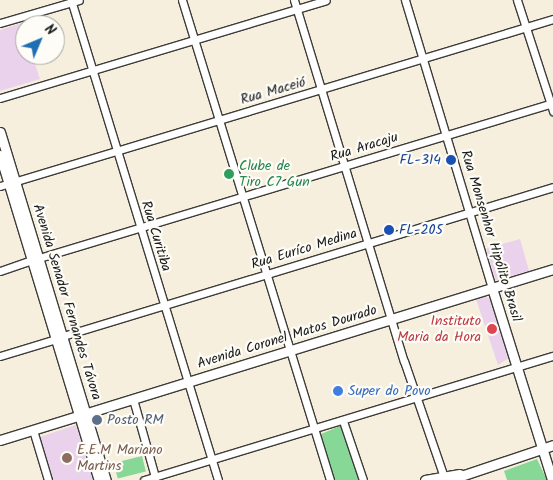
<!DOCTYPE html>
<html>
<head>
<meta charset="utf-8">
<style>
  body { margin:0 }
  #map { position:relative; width:553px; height:480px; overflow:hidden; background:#f7efdd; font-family:Kalam,sans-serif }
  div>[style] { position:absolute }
  .built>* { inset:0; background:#ead1ec; transform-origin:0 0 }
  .green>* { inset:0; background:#87d796; transform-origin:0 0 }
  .roads { filter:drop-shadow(1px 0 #3d3c39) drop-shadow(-1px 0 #3d3c39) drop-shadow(0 1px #3d3c39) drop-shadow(0 -1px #3d3c39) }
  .minor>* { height:7px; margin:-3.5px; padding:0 3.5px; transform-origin:3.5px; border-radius:3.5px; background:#fff }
  .major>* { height:9px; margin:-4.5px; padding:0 4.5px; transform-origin:4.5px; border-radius:4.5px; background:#fff }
  .dots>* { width:14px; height:14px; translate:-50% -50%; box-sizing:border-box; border:2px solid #fdfcf7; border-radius:50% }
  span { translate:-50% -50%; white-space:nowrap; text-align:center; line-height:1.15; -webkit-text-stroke:4.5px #fdfcf7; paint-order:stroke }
  .street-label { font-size:14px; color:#1c1c1c }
  .transit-label { font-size:14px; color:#164399 }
  .right { translate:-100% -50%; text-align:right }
  .left { translate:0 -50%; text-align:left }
  .leisure-label { font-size:14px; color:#27864d }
  .health-label { font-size:14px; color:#be3a42 }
  .shop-label { font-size:14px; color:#366cbe }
  .service-label { font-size:14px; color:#4e5e75 }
  .education-label { font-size:14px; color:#785e54 }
  .north { position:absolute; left:15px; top:15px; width:50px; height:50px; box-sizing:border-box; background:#fdfcf7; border:1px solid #a3a29f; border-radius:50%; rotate:45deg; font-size:14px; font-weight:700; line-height:20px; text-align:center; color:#1c1c1c }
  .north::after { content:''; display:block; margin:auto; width:18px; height:22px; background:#1f6fb2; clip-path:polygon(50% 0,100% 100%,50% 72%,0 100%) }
</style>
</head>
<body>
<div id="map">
  <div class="built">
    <div style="clip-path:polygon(22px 23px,25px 55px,32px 55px,40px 79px,0 91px,0 30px)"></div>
    <div style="left:520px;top:239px;width:33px;height:35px;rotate:74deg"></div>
    <div style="clip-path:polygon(484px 296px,490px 299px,509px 358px,498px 365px,476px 299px)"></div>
    <div style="clip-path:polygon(76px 425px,95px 480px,53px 480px,40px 437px)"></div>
  </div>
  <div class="green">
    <div style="clip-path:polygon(340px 426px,344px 428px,359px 480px,334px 480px,321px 434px)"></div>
    <div style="left:142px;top:456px;width:16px;height:29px;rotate:76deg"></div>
    <div style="clip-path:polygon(537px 459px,547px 480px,507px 480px,504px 471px)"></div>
  </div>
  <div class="roads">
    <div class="minor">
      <div style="left:71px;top:0;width:502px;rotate:72.97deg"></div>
      <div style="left:182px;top:0;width:502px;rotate:72.86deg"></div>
      <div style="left:294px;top:0;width:377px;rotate:73.1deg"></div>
      <div style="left:404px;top:361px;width:120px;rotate:71deg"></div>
      <div style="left:405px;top:0;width:301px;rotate:73.2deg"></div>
      <div style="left:517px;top:0;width:117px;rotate:72deg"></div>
      <div style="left:0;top:23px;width:82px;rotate:-16.2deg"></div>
      <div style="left:0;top:98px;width:340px;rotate:-16.7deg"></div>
      <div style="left:0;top:186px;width:578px;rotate:-16.8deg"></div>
      <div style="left:39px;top:258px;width:537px;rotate:-16.78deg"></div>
      <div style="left:0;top:271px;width:34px;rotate:-19deg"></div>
      <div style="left:63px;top:336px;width:512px;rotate:-16.91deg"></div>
      <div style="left:0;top:356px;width:59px;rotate:-16.9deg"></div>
      <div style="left:133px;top:399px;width:81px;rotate:74.2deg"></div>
      <div style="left:343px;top:421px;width:62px;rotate:71.3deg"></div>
      <div style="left:33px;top:430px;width:52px;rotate:73.3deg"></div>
      <div style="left:144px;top:480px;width:427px;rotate:-16.9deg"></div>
    </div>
    <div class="major">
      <div style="left:0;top:132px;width:364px;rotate:73.1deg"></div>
      <div style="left:0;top:155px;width:340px;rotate:73.1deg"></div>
      <div style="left:492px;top:288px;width:201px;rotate:72.6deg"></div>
      <div style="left:0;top:440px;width:579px;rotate:-17.18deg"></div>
      <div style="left:425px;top:480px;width:35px;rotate:-10deg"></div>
      <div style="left:449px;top:480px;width:110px;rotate:-18.6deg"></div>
    </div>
  </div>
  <div class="dots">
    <div style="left:451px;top:160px;background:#1a4fb4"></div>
    <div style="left:229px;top:174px;background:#2e9e5b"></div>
    <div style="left:389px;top:230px;background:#1a4fb4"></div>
    <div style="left:492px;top:329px;background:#e0444e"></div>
    <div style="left:338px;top:391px;background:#3f7fe0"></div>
    <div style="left:97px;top:420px;background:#5c6f8a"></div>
    <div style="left:67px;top:458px;background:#8d6e63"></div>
  </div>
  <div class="street-label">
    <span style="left:273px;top:91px;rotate:-16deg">Rua Maceió</span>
    <span style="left:364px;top:147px;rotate:-17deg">Rua Aracaju</span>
    <span style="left:156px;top:236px;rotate:73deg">Rua Curitiba</span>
    <span style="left:491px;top:236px;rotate:73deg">Rua Monsenhor Hipólito Brasil</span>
    <span style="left:304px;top:249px;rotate:-17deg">Rua Euríco Medina</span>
    <span style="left:67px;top:302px;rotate:73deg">Avenida Senador Fernandes Távora</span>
    <span style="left:287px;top:337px;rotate:-17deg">Avenida Coronel Matos Dourado</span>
  </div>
  <div class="transit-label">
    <span class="right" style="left:441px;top:160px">FL-314</span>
    <span class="left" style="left:399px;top:230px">FL-205</span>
  </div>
  <div class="leisure-label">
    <span class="left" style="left:239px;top:174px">Clube de<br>Tiro C7 Gun</span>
  </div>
  <div class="health-label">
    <span class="right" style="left:481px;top:329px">Instituto<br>Maria da Hora</span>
  </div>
  <div class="shop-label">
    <span class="left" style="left:348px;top:391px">Super do Povo</span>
  </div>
  <div class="service-label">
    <span class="left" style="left:107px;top:420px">Posto RM</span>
  </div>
  <div class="education-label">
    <span class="left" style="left:77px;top:458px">E.E.M Mariano<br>Martins</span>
  </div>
  <div class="north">N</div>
</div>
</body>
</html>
